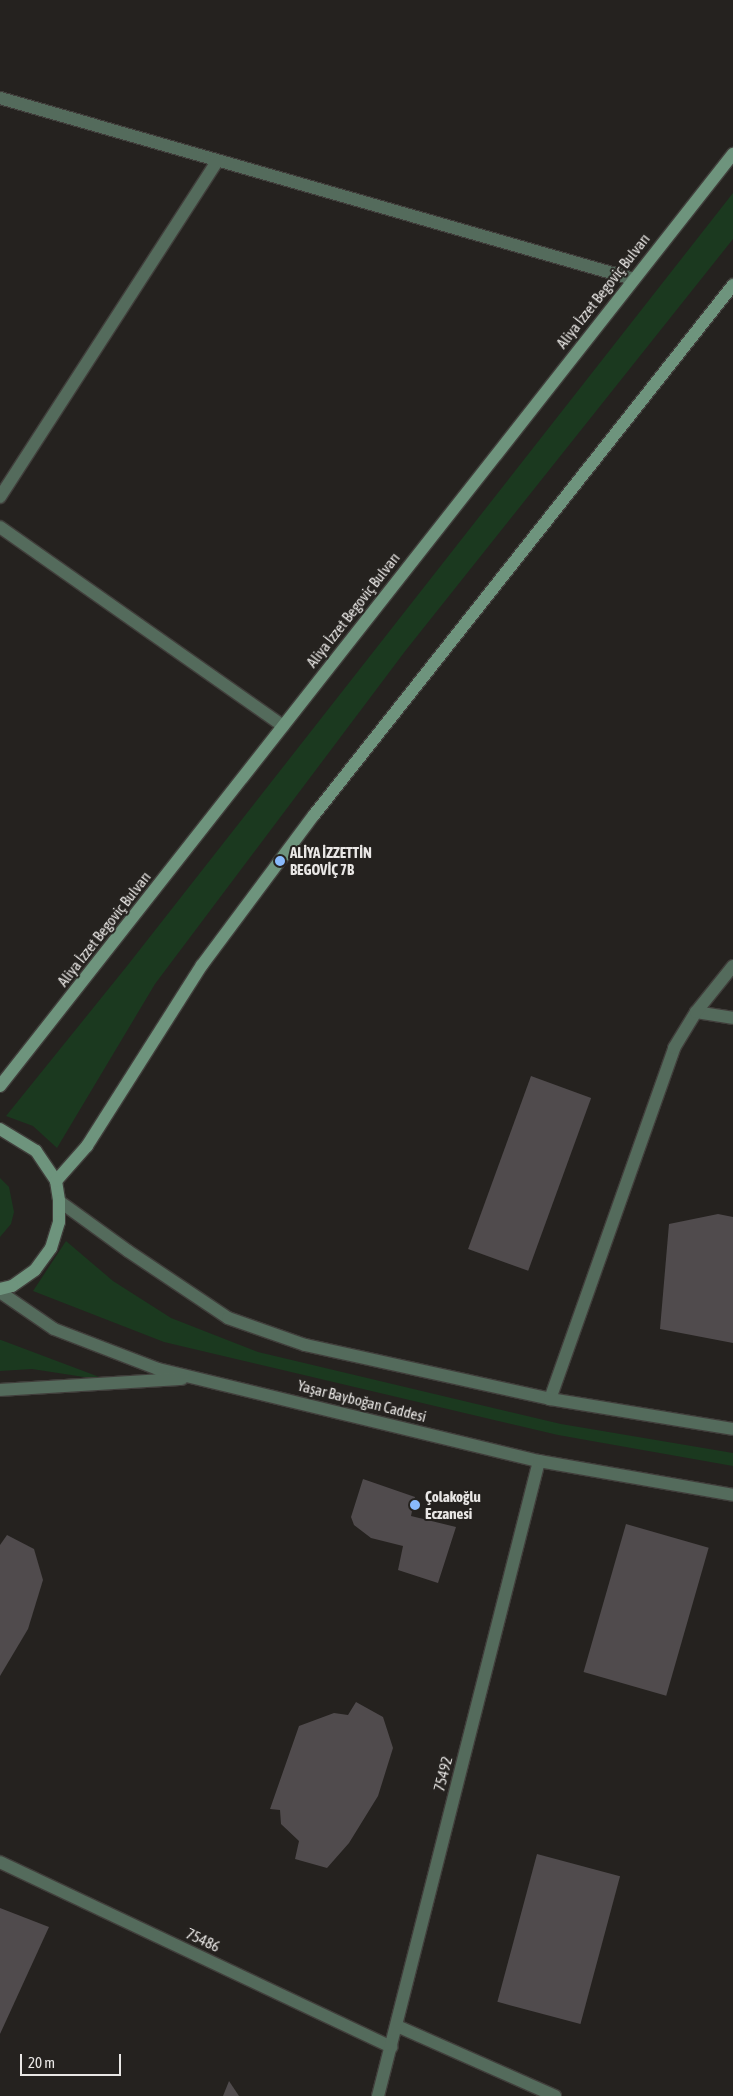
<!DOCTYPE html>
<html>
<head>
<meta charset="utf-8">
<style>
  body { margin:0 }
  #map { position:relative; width:733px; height:2096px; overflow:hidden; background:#25221f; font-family:"Asap Condensed",sans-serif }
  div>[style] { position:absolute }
  .green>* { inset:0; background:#1b391f }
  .building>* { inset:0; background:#504b4d; transform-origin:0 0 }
  .roads { filter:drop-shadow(1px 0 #403e3b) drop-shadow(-1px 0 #403e3b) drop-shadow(0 1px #403e3b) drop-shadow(0 -1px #403e3b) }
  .minor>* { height:12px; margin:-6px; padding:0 6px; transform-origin:6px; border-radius:6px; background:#546b5c }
  .tertiary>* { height:12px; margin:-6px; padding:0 6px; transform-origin:6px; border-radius:6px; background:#546b5c }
  .secondary>* { height:12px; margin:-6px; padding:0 6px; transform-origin:6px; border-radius:6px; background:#6e947d }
  .dots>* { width:14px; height:14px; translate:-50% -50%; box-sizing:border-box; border:2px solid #25221f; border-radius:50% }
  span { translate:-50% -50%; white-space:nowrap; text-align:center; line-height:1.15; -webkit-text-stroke:4px #25221f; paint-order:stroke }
  .street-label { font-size:15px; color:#e9e7e5 }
  .poi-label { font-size:15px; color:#e9e7e5; font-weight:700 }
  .left { translate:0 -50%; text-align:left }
  .scale { position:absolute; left:20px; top:2054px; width:101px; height:22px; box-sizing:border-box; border:2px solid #e9e7e5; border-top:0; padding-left:6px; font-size:15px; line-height:18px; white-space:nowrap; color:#e9e7e5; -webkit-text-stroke:4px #25221f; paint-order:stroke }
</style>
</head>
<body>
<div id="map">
  <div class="green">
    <div style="clip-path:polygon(733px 193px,733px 239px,406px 650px,155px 984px,57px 1148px,33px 1126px,6px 1116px,127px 966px)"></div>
    <div style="clip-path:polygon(0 1178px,9px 1187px,14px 1212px,11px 1224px,0 1237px)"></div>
    <div style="clip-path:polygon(66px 1241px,113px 1281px,171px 1318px,258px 1352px,561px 1424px,733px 1453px,733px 1466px,558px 1435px,164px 1342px,33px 1291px)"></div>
    <div style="clip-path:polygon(0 1340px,1px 1340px,110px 1381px,32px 1369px,0 1371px)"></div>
  </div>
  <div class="building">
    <div style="left:531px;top:1076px;width:64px;height:184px;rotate:20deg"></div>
    <div style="clip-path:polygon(718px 1214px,733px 1217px,733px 1343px,660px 1329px,669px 1224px)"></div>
    <div style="clip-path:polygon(363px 1479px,415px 1497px,411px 1516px,456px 1527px,438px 1583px,398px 1570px,403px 1546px,371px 1538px,354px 1525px,351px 1517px)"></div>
    <div style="left:626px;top:1524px;width:86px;height:154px;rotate:16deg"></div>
    <div style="clip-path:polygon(7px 1535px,34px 1549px,43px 1580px,28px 1629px,0 1676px,0 1545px)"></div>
    <div style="clip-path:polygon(356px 1702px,383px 1717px,393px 1748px,378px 1796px,349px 1843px,327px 1868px,295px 1859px,299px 1841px,281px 1824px,280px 1810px,270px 1809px,299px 1726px,334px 1713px,348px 1715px)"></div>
    <div style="left:537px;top:1854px;width:86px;height:153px;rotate:15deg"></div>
    <div style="clip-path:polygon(0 1908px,49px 1927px,0 2034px)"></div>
    <div style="clip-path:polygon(229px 2081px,239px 2096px,223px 2096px)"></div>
  </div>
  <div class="roads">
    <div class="minor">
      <div style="left:0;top:98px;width:658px;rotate:15.96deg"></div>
      <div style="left:0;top:497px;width:400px;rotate:-57.1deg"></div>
      <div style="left:0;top:527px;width:346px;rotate:35.1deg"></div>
      <div style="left:696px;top:1012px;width:37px;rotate:9deg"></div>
      <div style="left:550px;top:1399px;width:372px;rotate:-70.5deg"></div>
      <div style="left:674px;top:1048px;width:42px;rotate:-58.6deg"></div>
      <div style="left:696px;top:1012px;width:59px;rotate:-51.2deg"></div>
      <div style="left:0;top:1862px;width:433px;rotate:25.3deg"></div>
      <div style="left:397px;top:2026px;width:173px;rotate:23.9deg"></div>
      <div style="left:378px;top:2096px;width:655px;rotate:-75.77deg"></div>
    </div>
    <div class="tertiary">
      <div style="left:59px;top:1201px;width:85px;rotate:35.9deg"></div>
      <div style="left:128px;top:1251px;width:120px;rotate:33.8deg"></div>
      <div style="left:228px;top:1318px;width:82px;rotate:19.3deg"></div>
      <div style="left:305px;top:1345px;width:251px;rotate:12.4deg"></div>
      <div style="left:550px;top:1399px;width:185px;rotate:9.3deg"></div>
      <div style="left:0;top:1292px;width:65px;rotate:34.4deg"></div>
      <div style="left:54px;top:1329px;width:111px;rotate:21deg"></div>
      <div style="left:158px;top:1369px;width:392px;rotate:13.6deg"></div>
      <div style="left:539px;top:1461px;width:197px;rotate:9.9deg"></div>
      <div style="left:0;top:1390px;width:182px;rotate:-3.5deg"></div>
    </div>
    <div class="secondary">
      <div style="left:0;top:1086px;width:1186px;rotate:-51.82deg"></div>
      <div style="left:0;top:1129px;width:42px;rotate:31.4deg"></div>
      <div style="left:36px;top:1151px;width:36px;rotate:56deg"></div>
      <div style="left:56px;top:1181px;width:20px;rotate:81deg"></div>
      <div style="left:59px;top:1201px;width:21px;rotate:90deg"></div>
      <div style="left:59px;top:1222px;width:27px;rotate:107deg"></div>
      <div style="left:51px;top:1248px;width:27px;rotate:126deg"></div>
      <div style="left:35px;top:1270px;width:28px;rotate:145deg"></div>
      <div style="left:12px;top:1286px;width:12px;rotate:166deg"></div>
      <div style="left:56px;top:1181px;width:47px;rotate:-48.5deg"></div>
      <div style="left:87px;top:1146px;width:214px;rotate:-57.6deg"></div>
      <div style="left:202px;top:965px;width:187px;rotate:-53.3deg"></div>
      <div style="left:314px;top:815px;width:676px;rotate:-51.67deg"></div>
    </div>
  </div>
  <div class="dots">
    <div style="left:280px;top:861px;background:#89bafc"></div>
    <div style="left:415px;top:1505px;background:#89bafc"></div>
  </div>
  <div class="street-label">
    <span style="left:603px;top:291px;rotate:-52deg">Aliya İzzet Begoviç Bulvarı</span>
    <span style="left:353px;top:610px;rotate:-52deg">Aliya İzzet Begoviç Bulvarı</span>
    <span style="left:104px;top:929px;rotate:-52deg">Aliya İzzet Begoviç Bulvarı</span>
    <span style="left:362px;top:1401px;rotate:14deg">Yaşar Bayboğan Caddesi</span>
    <span style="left:443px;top:1774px;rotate:-76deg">75492</span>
    <span style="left:203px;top:1940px;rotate:25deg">75486</span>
  </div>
  <div class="poi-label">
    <span class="left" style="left:290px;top:861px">ALİYA İZZETTİN<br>BEGOVİÇ 7B</span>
    <span class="left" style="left:425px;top:1505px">Çolakoğlu<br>Eczanesi</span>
  </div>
  <div class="scale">20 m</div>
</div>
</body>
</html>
